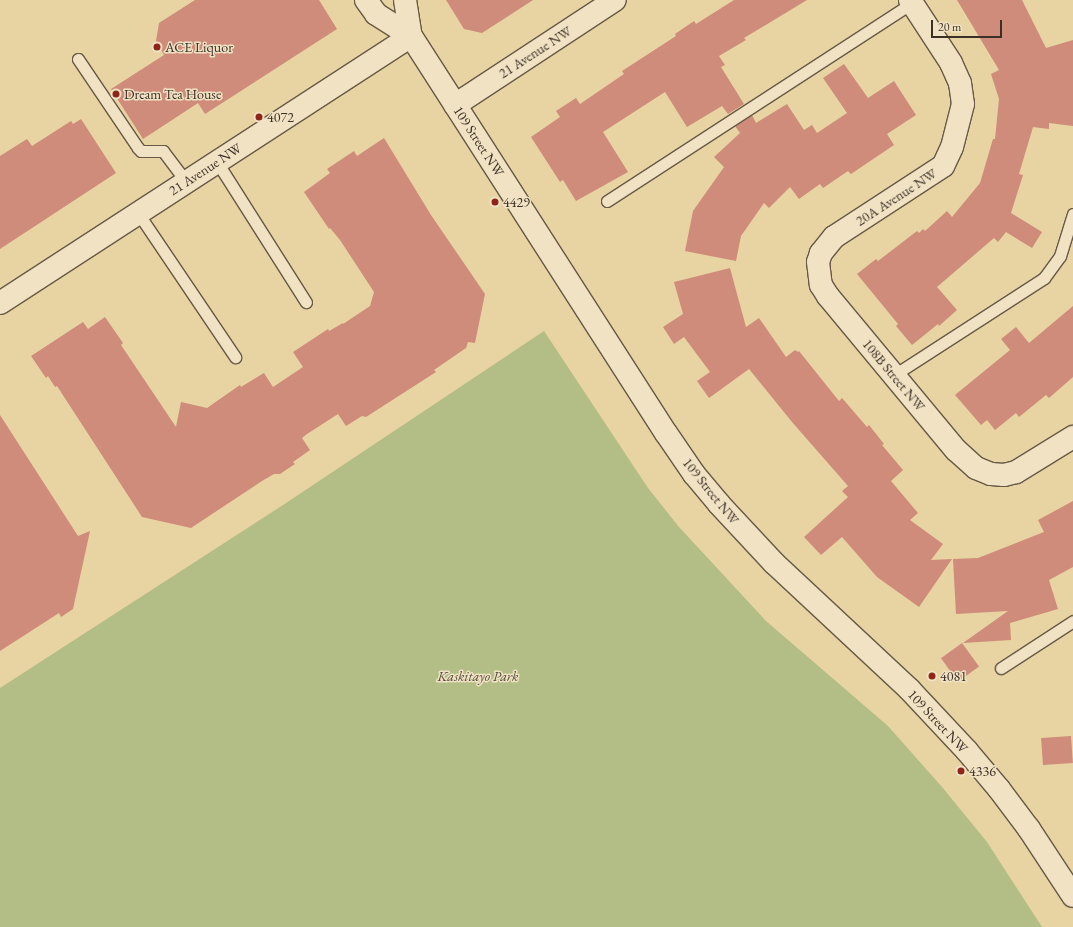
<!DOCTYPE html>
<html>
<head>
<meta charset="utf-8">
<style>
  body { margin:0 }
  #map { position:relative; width:1073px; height:927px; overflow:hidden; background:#e8d3a2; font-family:"EB Garamond",serif }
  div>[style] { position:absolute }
  .green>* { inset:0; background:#b3bd86 }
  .building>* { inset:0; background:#cf8c7a; transform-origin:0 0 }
  .roads { filter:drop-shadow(1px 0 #665946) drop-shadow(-1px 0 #665946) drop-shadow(0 1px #665946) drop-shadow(0 -1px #665946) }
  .lane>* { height:11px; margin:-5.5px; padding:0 5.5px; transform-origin:5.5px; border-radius:5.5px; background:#f0e2c3 }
  .street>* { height:22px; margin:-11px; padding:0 11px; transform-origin:11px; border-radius:11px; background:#f0e2c3 }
  .secondary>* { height:22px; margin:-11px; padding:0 11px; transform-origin:11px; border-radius:11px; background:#f0e2c3 }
  .dots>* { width:11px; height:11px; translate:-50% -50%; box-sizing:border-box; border:2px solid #f0e2c3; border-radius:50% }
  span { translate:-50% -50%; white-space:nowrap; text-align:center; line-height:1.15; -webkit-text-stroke:3px #f0e2c3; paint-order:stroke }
  .poi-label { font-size:14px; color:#3b3027 }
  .left { translate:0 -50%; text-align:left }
  .street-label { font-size:14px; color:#3b3027 }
  .park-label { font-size:14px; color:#534c3a; font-style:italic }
  .scale { position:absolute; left:931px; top:20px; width:71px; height:18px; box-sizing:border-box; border:2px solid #3b3027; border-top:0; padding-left:5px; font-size:12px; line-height:14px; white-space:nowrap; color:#3b3027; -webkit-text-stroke:3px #f0e2c3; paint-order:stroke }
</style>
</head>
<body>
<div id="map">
  <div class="green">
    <div style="clip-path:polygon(544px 331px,648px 488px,679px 527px,766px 621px,888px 726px,942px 787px,987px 842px,1042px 927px,0 927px,0 688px,283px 505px)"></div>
  </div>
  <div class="building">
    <div style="clip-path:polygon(195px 0,319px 0,337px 29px,205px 114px,198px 103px,143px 139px,111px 89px,164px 55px,156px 41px,159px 23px)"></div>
    <div style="clip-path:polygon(446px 0,533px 0,482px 33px,464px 29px)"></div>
    <div style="clip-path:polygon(734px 0,807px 0,744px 38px,746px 40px,719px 56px,725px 65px,721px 67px,744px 104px,728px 114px,722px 106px,687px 127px,665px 92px,603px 132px,628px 172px,576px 201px,563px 180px,560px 182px,531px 137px,560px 117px,556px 111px,576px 98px,580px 104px,624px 74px,622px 71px,676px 36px,675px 34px,694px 21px,696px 24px)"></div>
    <div style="clip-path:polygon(957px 0,1022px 0,1046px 48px,1073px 40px,1073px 126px,1049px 123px,1049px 129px,1033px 127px,1019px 174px,1023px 175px,1011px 213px,1042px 232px,1032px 248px,1006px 232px,998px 242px,994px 238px,937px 287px,957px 310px,939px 326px,938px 324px,912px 345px,896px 326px,898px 324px,857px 274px,876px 259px,878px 261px,917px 231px,919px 233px,923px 229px,925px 231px,947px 211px,952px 217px,980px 183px,993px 139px,995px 139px,999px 99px,991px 74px,999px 70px)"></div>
    <div style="clip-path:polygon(844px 64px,868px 98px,894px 81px,916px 115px,887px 134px,894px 145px,851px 174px,848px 171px,823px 188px,820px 184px,799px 199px,790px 187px,769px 208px,764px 203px,741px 236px,736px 261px,685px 251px,693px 211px,724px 167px,714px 157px,740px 133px,735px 126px,752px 115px,756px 123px,787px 104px,804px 130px,812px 125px,817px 133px,847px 113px,823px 78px)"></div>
    <div style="clip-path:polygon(81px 119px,116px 173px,0 249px,0 156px,27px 139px,32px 146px,71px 121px,73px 124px)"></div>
    <div style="clip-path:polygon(384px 138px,431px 215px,485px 294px,475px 343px,468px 342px,466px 348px,434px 370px,436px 372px,366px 417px,362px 416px,346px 426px,338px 414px,307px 434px,302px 438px,310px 450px,293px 462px,295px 464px,280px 474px,274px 474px,262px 481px,191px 528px,142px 517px,57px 386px,55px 387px,48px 376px,46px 378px,31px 356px,83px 322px,88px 329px,105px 317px,123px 343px,121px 345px,176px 427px,181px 402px,207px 408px,240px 385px,241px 387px,264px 373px,273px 387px,303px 367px,293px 352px,328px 329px,329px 331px,343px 323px,343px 324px,370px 306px,374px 292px,340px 240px,330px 228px,329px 229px,304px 192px,330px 173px,327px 169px,354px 151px,357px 156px)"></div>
    <div style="clip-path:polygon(730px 268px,746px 327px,759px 318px,786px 357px,795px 350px,798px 352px,799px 351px,839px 401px,842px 398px,867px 427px,869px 425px,884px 444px,882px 445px,903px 470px,891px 481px,918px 513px,910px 520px,943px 544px,931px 560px,952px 559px,919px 607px,877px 577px,842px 537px,821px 555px,804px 537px,848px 497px,842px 491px,848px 486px,792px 422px,749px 369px,709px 398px,697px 381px,710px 372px,684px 337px,674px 344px,663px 327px,683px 314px,674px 282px)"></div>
    <div style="clip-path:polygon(1073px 306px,1073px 377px,1049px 398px,1046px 395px,1019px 417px,1016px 413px,995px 430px,987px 420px,981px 425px,955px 395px,1010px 350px,1001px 339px,1016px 327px,1029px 343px)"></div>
    <div style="clip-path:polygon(0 415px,78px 536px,90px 531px,73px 609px,61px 617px,59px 613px,0 651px)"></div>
    <div style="clip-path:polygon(1073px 501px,1073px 567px,1049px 580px,1058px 609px,1010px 623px,1011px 640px,963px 643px,1008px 611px,956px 614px,953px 559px,978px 558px,1044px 532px,1038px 520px)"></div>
    <div style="left:962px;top:643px;width:29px;height:26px;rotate:54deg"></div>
    <div style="left:1071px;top:736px;width:27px;height:30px;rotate:86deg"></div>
  </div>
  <div class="roads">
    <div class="lane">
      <div style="left:78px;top:59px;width:107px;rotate:56deg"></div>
      <div style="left:138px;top:148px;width:4px;rotate:45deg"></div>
      <div style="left:141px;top:151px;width:22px"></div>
      <div style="left:163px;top:151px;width:39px;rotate:53deg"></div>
      <div style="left:217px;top:162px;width:166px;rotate:57.6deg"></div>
      <div style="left:607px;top:201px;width:364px;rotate:-33deg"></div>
      <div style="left:138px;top:213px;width:174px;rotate:56deg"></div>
      <div style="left:894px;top:375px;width:179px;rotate:-32.9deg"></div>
      <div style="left:1044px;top:278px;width:27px;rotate:-54deg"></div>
      <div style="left:1060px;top:256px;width:44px;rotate:-72.8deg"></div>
      <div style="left:1001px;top:668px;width:86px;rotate:-33.1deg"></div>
    </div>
    <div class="street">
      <div style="left:910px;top:0;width:75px;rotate:56.9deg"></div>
      <div style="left:951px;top:63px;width:22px;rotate:66deg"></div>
      <div style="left:960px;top:83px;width:21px;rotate:82deg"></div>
      <div style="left:963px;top:104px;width:44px;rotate:104.3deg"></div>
      <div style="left:952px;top:147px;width:21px;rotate:115deg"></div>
      <div style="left:943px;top:166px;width:130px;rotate:146.9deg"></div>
      <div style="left:834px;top:237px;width:21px;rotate:129deg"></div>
      <div style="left:821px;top:253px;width:9px;rotate:108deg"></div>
      <div style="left:818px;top:262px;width:23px;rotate:83deg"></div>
      <div style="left:821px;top:285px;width:13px;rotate:58deg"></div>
      <div style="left:828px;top:296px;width:200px;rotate:50.3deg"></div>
      <div style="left:956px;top:450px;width:27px;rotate:42deg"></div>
      <div style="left:976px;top:468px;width:16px;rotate:22deg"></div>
      <div style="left:991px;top:474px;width:13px;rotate:4deg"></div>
      <div style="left:1004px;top:475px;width:12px;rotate:-14deg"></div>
      <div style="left:1016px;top:472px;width:67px;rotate:-31.6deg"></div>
      <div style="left:0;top:303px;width:490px;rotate:-33deg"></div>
    </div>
    <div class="secondary">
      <div style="left:366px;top:0;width:17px;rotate:54deg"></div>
      <div style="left:376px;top:14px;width:41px;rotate:32.2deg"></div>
      <div style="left:405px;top:0;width:36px;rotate:81deg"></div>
      <div style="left:411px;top:36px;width:472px;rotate:57.3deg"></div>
      <div style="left:666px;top:433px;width:50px;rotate:55.7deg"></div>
      <div style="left:694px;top:474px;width:39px;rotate:50deg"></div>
      <div style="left:719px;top:504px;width:81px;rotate:47deg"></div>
      <div style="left:774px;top:563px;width:185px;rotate:43deg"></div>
      <div style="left:909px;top:689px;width:85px;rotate:46.9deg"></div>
      <div style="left:967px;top:751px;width:50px;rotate:49.9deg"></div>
      <div style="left:999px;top:789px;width:50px;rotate:53.1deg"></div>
      <div style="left:1029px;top:829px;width:80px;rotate:56.7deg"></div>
      <div style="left:455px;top:105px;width:191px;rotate:-33.3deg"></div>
    </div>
  </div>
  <div class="dots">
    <div style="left:157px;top:47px;background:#8f2418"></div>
    <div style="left:116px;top:94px;background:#8f2418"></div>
    <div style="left:259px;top:117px;background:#8f2418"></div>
    <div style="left:495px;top:202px;background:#8f2418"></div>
    <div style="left:932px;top:676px;background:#8f2418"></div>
    <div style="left:961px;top:771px;background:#8f2418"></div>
  </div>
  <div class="poi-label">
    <span class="left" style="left:165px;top:47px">ACE Liquor</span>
    <span class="left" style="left:124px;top:94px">Dream Tea House</span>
    <span class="left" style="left:267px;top:117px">4072</span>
    <span class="left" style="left:503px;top:202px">4429</span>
    <span class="left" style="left:940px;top:676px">4081</span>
    <span class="left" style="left:969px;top:771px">4336</span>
  </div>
  <div class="street-label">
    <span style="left:535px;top:52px;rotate:-33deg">21 Avenue NW</span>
    <span style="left:479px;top:141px;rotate:57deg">109 Street NW</span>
    <span style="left:205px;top:169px;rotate:-33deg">21 Avenue NW</span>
    <span style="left:896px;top:197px;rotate:-33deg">20A Avenue NW</span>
    <span style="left:894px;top:375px;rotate:50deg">108B Street NW</span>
    <span style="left:711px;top:491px;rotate:51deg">109 Street NW</span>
    <span style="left:938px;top:721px;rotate:47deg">109 Street NW</span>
  </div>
  <div class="park-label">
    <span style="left:478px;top:676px">Kaskitayo Park</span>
  </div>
  <div class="scale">20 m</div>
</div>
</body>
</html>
